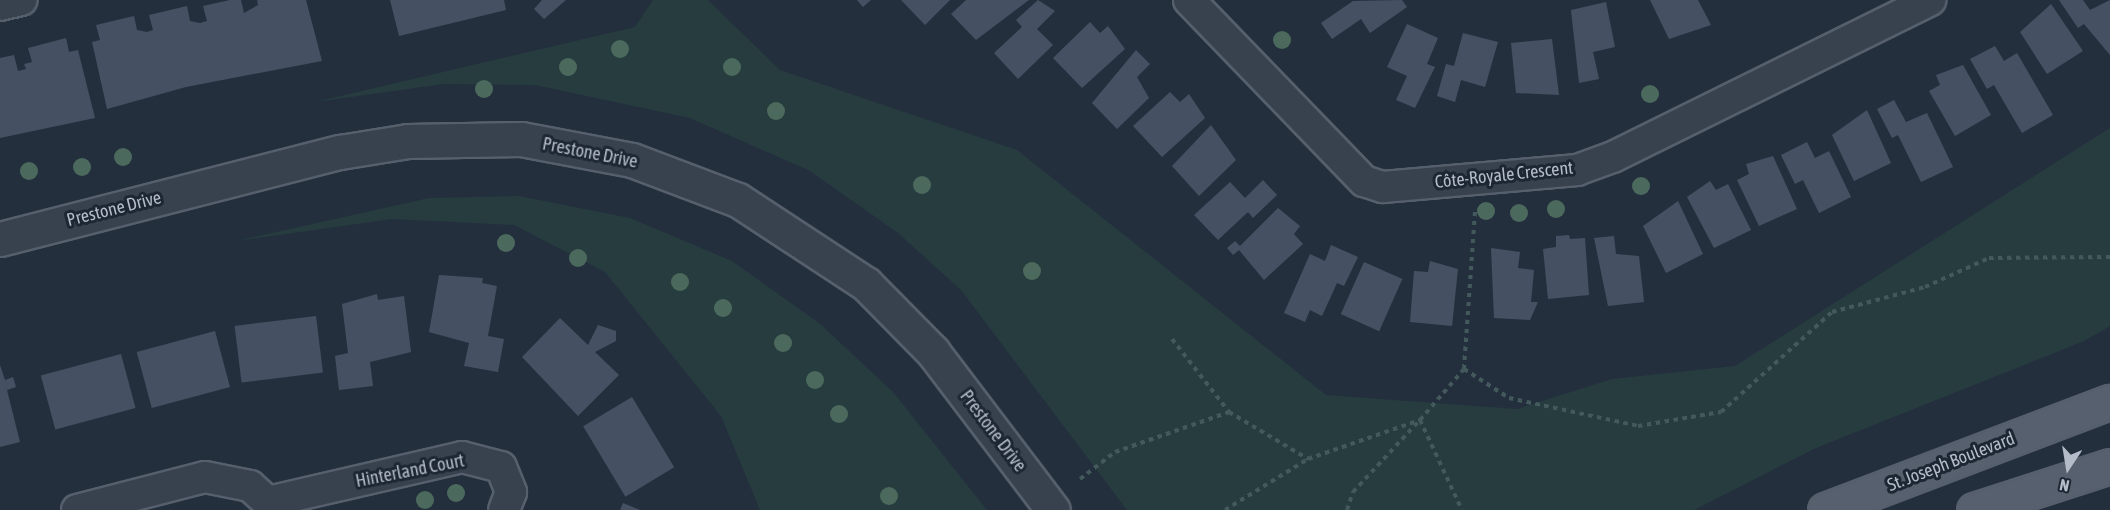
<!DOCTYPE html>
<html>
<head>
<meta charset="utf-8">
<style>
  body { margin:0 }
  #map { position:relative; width:2110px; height:510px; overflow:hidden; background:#242f3e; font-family:"Asap Condensed",sans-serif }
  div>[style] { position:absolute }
  .green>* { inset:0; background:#263c3f }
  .building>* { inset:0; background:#455162; transform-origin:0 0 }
  .path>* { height:4px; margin-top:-2px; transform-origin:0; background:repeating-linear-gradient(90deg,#44595c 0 4.5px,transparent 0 9px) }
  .roads { filter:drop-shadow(2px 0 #565f6c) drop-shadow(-2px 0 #565f6c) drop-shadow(0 2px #565f6c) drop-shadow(0 -2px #565f6c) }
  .minor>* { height:30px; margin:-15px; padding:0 15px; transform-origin:15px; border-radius:15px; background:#38414e }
  .tertiary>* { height:33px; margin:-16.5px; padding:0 16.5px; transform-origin:16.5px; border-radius:16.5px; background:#38414e }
  .primary>* { height:33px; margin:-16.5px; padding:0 16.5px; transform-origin:16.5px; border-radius:16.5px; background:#56606e }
  .trees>* { width:18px; height:18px; margin:-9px; border-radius:50%; background:#4b6a5d }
  span { translate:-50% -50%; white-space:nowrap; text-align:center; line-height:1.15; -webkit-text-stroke:6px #1d2633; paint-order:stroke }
  .street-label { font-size:18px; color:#b4bcc9 }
  .north { position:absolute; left:2038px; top:438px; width:60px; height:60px; -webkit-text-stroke:4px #1d2633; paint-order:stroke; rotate:192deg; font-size:16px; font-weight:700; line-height:24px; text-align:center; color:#b4bcc9 }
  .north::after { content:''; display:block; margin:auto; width:21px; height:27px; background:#b4bcc9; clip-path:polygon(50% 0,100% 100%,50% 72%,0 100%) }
</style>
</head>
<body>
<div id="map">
  <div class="green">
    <div style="clip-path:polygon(653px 0,708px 0,780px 70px,1017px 150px,1326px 395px,1517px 409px,1612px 379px,1735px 366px,2110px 128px,2110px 326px,2084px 341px,1816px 448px,1694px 510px,1127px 510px,961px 290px,898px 233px,810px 171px,690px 118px,535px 85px,444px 84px,315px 102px,635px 27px)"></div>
    <div style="clip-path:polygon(519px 196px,630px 218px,732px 261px,819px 323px,893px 392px,987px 510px,760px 510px,721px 416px,605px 272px,514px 225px,392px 219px,236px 241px,429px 198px)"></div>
  </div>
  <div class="building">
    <div style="clip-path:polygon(230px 0,241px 0,244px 13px,258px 5px,257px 0,306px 0,322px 61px,186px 87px,107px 109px,92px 42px,100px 40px,96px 25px,134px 16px,137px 30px,147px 32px,153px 30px,149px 15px,187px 6px,190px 21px,200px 23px,207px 21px,203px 6px)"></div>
    <div style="clip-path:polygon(390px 0,504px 0,506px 10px,399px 36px)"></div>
    <div style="clip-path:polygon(542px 0,566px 0,544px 19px,534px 9px)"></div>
    <div style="clip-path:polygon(857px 0,871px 0,863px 7px)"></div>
    <div style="clip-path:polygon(901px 0,950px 0,925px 25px)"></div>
    <div style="clip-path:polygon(966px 0,1029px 0,976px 40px,951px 14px)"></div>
    <div style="clip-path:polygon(1038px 0,1055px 11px,1037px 29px,1053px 45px,1018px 79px,994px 53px,1022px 27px,1016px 20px)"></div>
    <div style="clip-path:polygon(1402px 0,1407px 7px,1370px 33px,1361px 19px,1332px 39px,1321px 23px,1353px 1px)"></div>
    <div style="clip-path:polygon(1650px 0,1698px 0,1711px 25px,1669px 39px)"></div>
    <div style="clip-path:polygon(2059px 0,2083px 0,2090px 10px,2110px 0,2110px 55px,2084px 24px,2078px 28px)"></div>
    <div style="clip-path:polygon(1606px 2px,1615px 47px,1593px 52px,1599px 79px,1579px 83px,1571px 10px)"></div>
    <div style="clip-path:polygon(2051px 4px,2083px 51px,2047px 74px,2020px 32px)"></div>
    <div style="clip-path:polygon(1090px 22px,1100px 33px,1108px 26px,1125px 49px,1082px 88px,1053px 58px)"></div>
    <div style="clip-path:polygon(1407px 24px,1438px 38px,1427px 64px,1435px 67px,1415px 108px,1396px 100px,1407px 76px,1387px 67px)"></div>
    <div style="clip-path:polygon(1463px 33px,1498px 42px,1485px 87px,1461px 80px,1455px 102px,1437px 96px,1446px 64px,1454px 66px)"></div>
    <div style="clip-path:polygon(66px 38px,69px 52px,78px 50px,95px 118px,0 138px,0 58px,14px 55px,18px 71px,26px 69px,24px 64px,32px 62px,28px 48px)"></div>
    <div style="clip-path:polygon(1552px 39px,1559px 95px,1516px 93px,1511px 43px)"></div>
    <div style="clip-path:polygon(1995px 46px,2004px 61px,2017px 53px,2053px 115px,2022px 133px,1994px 85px,1987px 89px,1970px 59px)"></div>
    <div style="clip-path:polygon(1136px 50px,1150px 64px,1137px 77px,1149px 98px,1117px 129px,1092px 103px)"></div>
    <div style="clip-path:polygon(1963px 65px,1991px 115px,1955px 136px,1929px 91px,1940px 85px,1936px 75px)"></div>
    <div style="clip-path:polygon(1170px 92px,1180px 102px,1189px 94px,1205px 118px,1162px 157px,1133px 126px)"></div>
    <div style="clip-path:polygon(1894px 100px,1906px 122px,1927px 113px,1953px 167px,1921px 182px,1898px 135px,1892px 138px,1877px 109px)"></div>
    <div style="clip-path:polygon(1867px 110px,1891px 163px,1854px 181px,1832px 135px)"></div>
    <div style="clip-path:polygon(1211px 125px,1236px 160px,1199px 196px,1172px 166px)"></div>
    <div style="clip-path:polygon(1807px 142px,1815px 158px,1829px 151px,1851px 197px,1819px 213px,1803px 180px,1795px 184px,1781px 155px)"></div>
    <div style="clip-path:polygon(1773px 156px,1797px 209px,1759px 226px,1737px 180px,1749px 174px,1746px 164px)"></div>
    <div style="clip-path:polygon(1263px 180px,1277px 195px,1253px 218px,1248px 212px,1218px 240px,1194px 215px,1230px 182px,1245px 198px)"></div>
    <div style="clip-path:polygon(1710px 181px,1716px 190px,1728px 184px,1751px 230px,1714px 248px,1687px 197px)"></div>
    <div style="clip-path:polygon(1678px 201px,1703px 254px,1666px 273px,1643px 226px)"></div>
    <div style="clip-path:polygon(1278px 208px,1300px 226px,1294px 234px,1303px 244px,1264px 280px,1239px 250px,1233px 255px,1227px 248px,1235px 241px,1240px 246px)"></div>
    <div style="clip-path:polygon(1569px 235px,1570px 239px,1585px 238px,1589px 295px,1548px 299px,1543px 249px,1556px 247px,1556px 236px)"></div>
    <div style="clip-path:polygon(1614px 236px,1616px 254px,1639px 256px,1644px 302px,1608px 306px,1594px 238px)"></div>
    <div style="clip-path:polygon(1331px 245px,1358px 257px,1344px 286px,1337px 283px,1322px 316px,1310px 310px,1305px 322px,1284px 313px,1310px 254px,1325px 261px)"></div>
    <div style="clip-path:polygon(1491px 248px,1520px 252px,1518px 268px,1534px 270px,1531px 302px,1538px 302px,1530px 320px,1494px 318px)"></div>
    <div style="clip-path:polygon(1430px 261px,1458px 269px,1452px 326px,1410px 322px,1414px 271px,1428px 272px)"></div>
    <div style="left:1364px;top:262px;width:42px;height:57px;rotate:24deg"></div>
    <div style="clip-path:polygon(439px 275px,483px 278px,482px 283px,497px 286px,488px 336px,504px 339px,498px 372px,464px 366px,469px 343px,429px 332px)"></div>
    <div style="clip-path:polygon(377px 294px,378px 300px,404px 296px,411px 352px,370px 362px,373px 386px,339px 390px,335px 356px,348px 353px,342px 304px)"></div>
    <div style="left:316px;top:316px;width:57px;height:82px;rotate:83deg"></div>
    <div style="clip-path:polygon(560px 318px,588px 345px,598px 325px,616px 331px,616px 341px,595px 352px,619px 375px,578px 416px,522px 357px)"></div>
    <div style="left:215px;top:331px;width:58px;height:81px;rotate:75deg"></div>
    <div style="left:121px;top:354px;width:56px;height:83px;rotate:75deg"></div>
    <div style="clip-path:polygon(0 365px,5px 380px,13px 377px,16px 387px,7px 390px,20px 442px,0 447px)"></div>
    <div style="left:632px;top:397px;width:82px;height:57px;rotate:59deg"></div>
    <div style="clip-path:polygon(623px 503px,640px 510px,620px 510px)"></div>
  </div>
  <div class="path">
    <div style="left:1172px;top:339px;width:93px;rotate:52deg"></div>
    <div style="left:1229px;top:412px;width:92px;rotate:30.7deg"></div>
    <div style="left:1464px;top:369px;width:158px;rotate:-86deg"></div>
    <div style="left:1080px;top:479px;width:44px;rotate:-37.6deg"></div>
    <div style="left:1115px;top:452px;width:121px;rotate:-19.3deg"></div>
    <div style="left:1225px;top:510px;width:97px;rotate:-31.6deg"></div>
    <div style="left:1308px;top:459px;width:119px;rotate:-19.2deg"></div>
    <div style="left:1420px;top:420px;width:67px;rotate:-49.2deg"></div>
    <div style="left:1464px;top:369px;width:54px;rotate:32.8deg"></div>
    <div style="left:1509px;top:398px;width:132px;rotate:12.2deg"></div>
    <div style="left:1638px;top:426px;width:84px;rotate:-9.6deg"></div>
    <div style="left:1721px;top:412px;width:149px;rotate:-42deg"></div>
    <div style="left:1832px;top:312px;width:96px;rotate:-15deg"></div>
    <div style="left:1925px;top:287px;width:70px;rotate:-24.4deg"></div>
    <div style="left:1989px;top:258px;width:121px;rotate:-0.5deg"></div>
    <div style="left:1347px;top:510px;width:19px;rotate:-72deg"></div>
    <div style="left:1353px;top:492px;width:98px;rotate:-47.1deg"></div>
    <div style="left:1420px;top:420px;width:99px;rotate:65deg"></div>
  </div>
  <div class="roads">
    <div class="minor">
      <div style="left:1189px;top:0;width:252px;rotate:46deg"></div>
      <div style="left:1364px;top:181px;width:20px;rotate:18deg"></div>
      <div style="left:1383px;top:187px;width:195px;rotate:-5deg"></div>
      <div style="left:1577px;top:170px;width:38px;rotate:-20deg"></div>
      <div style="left:1613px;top:157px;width:354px;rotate:-26.3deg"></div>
      <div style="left:0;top:5px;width:22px;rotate:-13deg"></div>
      <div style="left:272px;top:501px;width:195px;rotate:-13deg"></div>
      <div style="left:462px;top:457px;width:40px;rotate:14.4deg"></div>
      <div style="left:501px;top:467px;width:27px;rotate:68deg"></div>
      <div style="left:511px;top:492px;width:19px;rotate:111deg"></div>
      <div style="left:77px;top:510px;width:132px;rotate:-14.5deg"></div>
      <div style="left:205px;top:477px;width:46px;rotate:11.3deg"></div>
      <div style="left:250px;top:486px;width:36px;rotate:42deg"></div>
    </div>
    <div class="tertiary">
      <div style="left:0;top:239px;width:351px;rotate:-14.4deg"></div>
      <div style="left:340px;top:152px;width:69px;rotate:-9.2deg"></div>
      <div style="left:408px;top:141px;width:113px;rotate:-1deg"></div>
      <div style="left:521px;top:139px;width:113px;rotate:10.7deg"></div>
      <div style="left:632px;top:160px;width:113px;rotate:20.7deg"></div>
      <div style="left:738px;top:200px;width:153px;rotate:33.3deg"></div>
      <div style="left:866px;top:284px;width:95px;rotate:45.4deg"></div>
      <div style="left:933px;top:352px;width:198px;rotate:52.8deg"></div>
    </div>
    <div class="primary">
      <div style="left:1825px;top:510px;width:305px;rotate:-20.8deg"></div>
      <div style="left:1974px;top:510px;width:143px;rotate:-17.9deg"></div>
    </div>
  </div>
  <div class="trees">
    <div style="left:1282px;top:40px"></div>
    <div style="left:620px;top:49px"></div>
    <div style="left:568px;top:67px"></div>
    <div style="left:732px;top:67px"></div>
    <div style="left:484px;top:89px"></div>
    <div style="left:1650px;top:94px"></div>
    <div style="left:776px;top:111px"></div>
    <div style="left:123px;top:157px"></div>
    <div style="left:82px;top:167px"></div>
    <div style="left:29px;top:171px"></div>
    <div style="left:922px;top:185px"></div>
    <div style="left:1641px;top:186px"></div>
    <div style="left:1556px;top:209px"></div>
    <div style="left:1486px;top:211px"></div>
    <div style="left:1519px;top:213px"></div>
    <div style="left:506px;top:243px"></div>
    <div style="left:578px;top:258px"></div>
    <div style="left:1032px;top:271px"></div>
    <div style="left:680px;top:282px"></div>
    <div style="left:723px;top:308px"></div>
    <div style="left:783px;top:343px"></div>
    <div style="left:815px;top:380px"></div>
    <div style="left:839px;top:414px"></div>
    <div style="left:456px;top:493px"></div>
    <div style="left:889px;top:496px"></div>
    <div style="left:425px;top:500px"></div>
  </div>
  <div class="street-label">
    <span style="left:590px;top:153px;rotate:11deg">Prestone Drive</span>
    <span style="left:1504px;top:175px;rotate:-6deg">Côte-Royale Crescent</span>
    <span style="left:114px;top:209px;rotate:-14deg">Prestone Drive</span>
    <span style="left:993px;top:431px;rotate:53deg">Prestone Drive</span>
    <span style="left:1951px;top:462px;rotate:-21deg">St. Joseph Boulevard</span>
    <span style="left:410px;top:471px;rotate:-11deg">Hinterland Court</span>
  </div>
  <div class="north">N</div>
</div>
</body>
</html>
